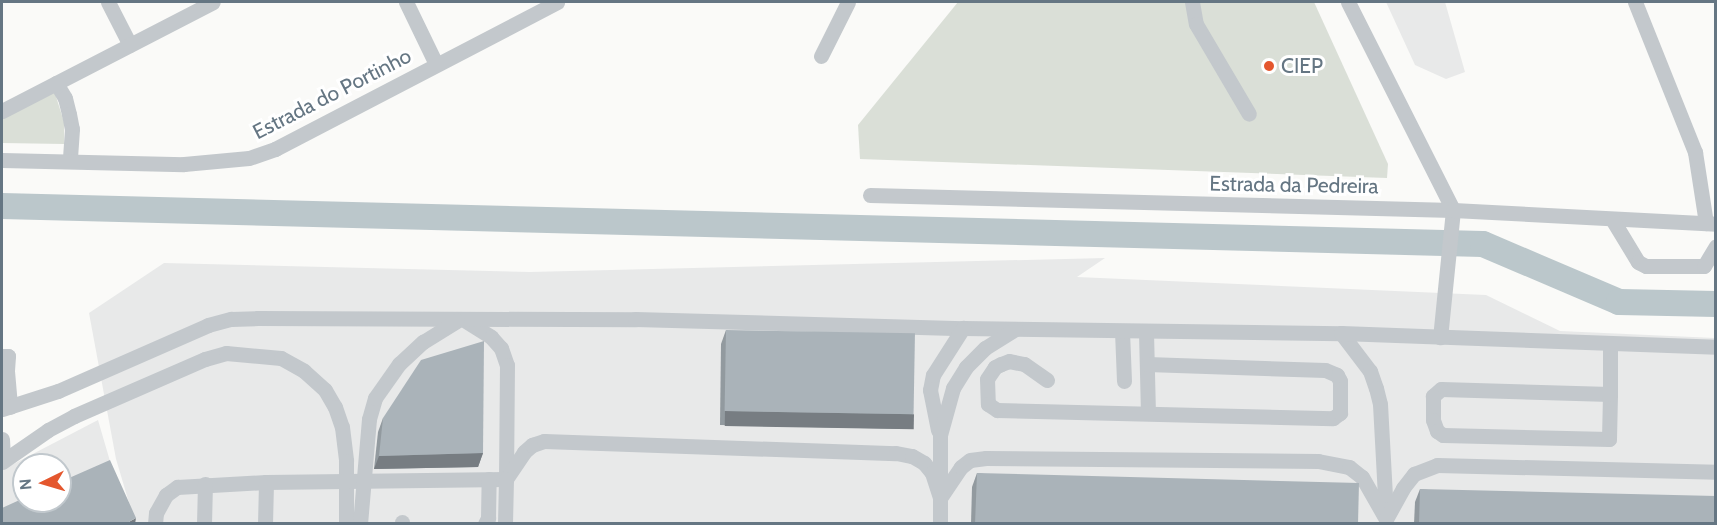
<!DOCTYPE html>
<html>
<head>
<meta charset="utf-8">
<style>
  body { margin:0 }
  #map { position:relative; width:1717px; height:525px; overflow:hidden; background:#fafaf8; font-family:Cabin,sans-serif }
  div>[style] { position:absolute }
  .built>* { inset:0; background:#e8e9e9 }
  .green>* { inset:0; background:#dadfd7 }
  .river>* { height:26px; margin:-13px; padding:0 13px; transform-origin:13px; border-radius:13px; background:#bbc7cb }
  .minor>* { height:15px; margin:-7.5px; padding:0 7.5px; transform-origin:7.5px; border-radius:7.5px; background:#c3c8cc }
  .wall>* { inset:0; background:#929a9f }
  .shaded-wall>* { inset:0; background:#777d82; transform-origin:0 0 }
  .building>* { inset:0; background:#aab3b9; transform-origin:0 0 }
  .dots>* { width:16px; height:16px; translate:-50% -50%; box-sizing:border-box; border:3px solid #fff; border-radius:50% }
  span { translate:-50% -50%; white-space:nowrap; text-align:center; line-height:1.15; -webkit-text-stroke:6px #fff; paint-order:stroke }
  .poi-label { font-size:21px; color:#657683 }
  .left { translate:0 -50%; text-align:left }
  .street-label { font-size:21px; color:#657683 }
  .frame { position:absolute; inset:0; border:3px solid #657683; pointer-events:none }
  .north { position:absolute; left:12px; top:453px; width:60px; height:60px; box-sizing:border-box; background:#fff; border:2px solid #c1c8cd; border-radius:50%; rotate:265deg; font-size:16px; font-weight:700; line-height:24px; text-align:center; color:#657683 }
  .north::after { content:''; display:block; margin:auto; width:21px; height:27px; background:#e4572e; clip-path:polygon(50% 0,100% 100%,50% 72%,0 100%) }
</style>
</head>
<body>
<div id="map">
  <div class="built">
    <div style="clip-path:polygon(1386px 2px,1445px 2px,1465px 72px,1446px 79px,1415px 65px)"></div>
    <div style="clip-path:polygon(1105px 258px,1077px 277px,1486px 295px,1560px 331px,1715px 338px,1715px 523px,135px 523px,116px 459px,89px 313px,164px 263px,530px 272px)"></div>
    <div style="clip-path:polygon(evenodd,98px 420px,128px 523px,2px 524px,2px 470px,98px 420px,24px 465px,60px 465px,60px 501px,24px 501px,24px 465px)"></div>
  </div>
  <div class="green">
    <div style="clip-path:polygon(958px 2px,1314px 2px,1388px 164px,1387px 178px,860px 159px,858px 125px)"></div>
    <div style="clip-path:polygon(54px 90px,64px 122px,64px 144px,2px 143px,2px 115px)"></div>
  </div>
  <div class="river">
    <div style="left:2px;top:206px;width:1481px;rotate:1.47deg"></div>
    <div style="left:1483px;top:244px;width:148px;rotate:23.1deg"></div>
    <div style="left:1619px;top:302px;width:97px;rotate:1.2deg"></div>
  </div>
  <div class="minor">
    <div style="left:108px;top:2px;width:48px;rotate:62.9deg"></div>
    <div style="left:406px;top:2px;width:69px;rotate:64.2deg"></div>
    <div style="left:1192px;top:2px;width:22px;rotate:80deg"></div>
    <div style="left:1196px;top:24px;width:104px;rotate:59.5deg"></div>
    <div style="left:1348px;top:2px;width:233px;rotate:63.2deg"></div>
    <div style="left:1453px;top:210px;width:128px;rotate:95.8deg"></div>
    <div style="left:1635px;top:2px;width:162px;rotate:68.2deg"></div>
    <div style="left:1695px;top:152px;width:72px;rotate:81.2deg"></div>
    <div style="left:821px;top:56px;width:60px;rotate:-63.4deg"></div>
    <div style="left:56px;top:83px;width:17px;rotate:59deg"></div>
    <div style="left:65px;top:98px;width:16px;rotate:76deg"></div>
    <div style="left:69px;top:114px;width:15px;rotate:79deg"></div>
    <div style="left:72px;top:129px;width:32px;rotate:94deg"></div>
    <div style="left:2px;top:111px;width:237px;rotate:-27.3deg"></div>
    <div style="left:2px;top:160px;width:182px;rotate:1.3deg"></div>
    <div style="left:184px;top:164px;width:65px;rotate:-5.3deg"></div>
    <div style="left:249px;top:158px;width:28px;rotate:-19deg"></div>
    <div style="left:275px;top:149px;width:318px;rotate:-27.5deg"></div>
    <div style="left:870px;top:195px;width:583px;rotate:1.47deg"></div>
    <div style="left:1453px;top:210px;width:263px;rotate:3deg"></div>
    <div style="left:1612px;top:219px;width:50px;rotate:58.8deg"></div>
    <div style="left:1638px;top:262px;width:9px;rotate:27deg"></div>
    <div style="left:1646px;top:266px;width:58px"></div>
    <div style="left:1704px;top:266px;width:23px;rotate:-59deg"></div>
    <div style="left:464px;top:320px;width:32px;rotate:32deg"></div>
    <div style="left:491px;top:337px;width:15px;rotate:48deg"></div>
    <div style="left:501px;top:348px;width:18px;rotate:71deg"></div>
    <div style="left:507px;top:365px;width:114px;rotate:90.5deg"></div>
    <div style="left:1122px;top:331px;width:50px;rotate:87.7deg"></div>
    <div style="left:1146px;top:332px;width:81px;rotate:88.6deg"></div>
    <div style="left:1341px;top:333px;width:48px;rotate:52.7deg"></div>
    <div style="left:1370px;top:371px;width:18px;rotate:71deg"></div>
    <div style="left:1376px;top:388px;width:16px;rotate:76deg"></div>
    <div style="left:1380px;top:404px;width:110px;rotate:86.9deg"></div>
    <div style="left:2px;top:356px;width:6px"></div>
    <div style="left:8px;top:356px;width:15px;rotate:94deg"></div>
    <div style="left:7px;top:371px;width:36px;rotate:85deg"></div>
    <div style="left:1047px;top:380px;width:28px;rotate:-145deg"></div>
    <div style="left:1024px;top:364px;width:15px;rotate:-169deg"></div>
    <div style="left:1009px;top:361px;width:9px;rotate:159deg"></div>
    <div style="left:1001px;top:364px;width:7px;rotate:153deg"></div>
    <div style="left:995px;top:367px;width:14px;rotate:124deg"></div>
    <div style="left:987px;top:379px;width:25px;rotate:88deg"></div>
    <div style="left:988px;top:404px;width:11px;rotate:34deg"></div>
    <div style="left:997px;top:410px;width:336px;rotate:1.4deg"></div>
    <div style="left:1333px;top:418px;width:9px;rotate:-36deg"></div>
    <div style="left:1340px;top:413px;width:32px;rotate:-90deg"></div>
    <div style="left:1340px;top:381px;width:7px;rotate:-117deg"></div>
    <div style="left:1337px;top:375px;width:13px;rotate:-157deg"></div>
    <div style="left:1325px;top:370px;width:178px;rotate:-178.1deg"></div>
    <div style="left:1610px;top:394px;width:169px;rotate:-178.3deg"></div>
    <div style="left:1441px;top:389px;width:11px;rotate:139deg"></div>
    <div style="left:1433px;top:396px;width:24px;rotate:90deg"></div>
    <div style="left:1433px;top:420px;width:12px;rotate:70deg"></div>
    <div style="left:1437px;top:431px;width:7px;rotate:34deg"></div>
    <div style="left:1443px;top:435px;width:166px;rotate:1.4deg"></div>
    <div style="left:1609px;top:439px;width:45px;rotate:-88.7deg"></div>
    <div style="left:1610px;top:394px;width:51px;rotate:-90deg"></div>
    <div style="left:2px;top:409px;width:59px;rotate:-17.8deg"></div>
    <div style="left:58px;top:391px;width:164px;rotate:-23.7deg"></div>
    <div style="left:208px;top:325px;width:24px;rotate:-15deg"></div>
    <div style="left:231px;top:319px;width:27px;rotate:-2deg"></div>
    <div style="left:258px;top:318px;width:377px;rotate:0.2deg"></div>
    <div style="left:635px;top:319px;width:328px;rotate:1.6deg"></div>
    <div style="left:963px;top:328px;width:378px;rotate:0.8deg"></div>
    <div style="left:1341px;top:333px;width:375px;rotate:2.1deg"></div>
    <div style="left:938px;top:430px;width:41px;rotate:-101.3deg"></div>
    <div style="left:930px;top:390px;width:15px;rotate:-79deg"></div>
    <div style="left:933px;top:375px;width:56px;rotate:-57.4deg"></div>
    <div style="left:2px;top:439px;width:22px;rotate:87deg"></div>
    <div style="left:2px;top:462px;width:56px;rotate:-34.8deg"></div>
    <div style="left:48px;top:430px;width:30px;rotate:-28deg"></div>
    <div style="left:74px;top:416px;width:143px;rotate:-23.5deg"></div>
    <div style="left:205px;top:359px;width:22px;rotate:-16deg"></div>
    <div style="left:226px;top:353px;width:55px;rotate:5.2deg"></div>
    <div style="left:281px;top:358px;width:26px;rotate:29deg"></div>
    <div style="left:304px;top:371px;width:28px;rotate:42deg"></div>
    <div style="left:325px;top:390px;width:20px;rotate:60deg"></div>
    <div style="left:335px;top:407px;width:21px;rotate:71deg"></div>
    <div style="left:342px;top:427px;width:34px;rotate:83deg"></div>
    <div style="left:346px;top:461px;width:63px;rotate:90deg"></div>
    <div style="left:506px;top:479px;width:32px;rotate:-56deg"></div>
    <div style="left:524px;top:452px;width:11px;rotate:-41deg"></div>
    <div style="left:532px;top:445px;width:13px;rotate:-18deg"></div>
    <div style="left:544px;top:441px;width:352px;rotate:2deg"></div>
    <div style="left:896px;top:453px;width:16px;rotate:11deg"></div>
    <div style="left:912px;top:456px;width:14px;rotate:30deg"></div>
    <div style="left:924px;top:463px;width:13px;rotate:51deg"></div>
    <div style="left:932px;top:473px;width:26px;rotate:72deg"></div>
    <div style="left:940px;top:498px;width:37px;rotate:-56deg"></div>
    <div style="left:961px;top:467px;width:11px;rotate:-38deg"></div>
    <div style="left:970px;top:460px;width:16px;rotate:-7deg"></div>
    <div style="left:986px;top:458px;width:332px;rotate:0.5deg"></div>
    <div style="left:1318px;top:461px;width:32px;rotate:11deg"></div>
    <div style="left:1349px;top:467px;width:16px;rotate:38deg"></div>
    <div style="left:1362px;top:477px;width:48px;rotate:60.3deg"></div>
    <div style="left:1386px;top:519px;width:35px;rotate:-61deg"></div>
    <div style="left:1403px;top:488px;width:18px;rotate:-52deg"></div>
    <div style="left:1414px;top:474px;width:25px;rotate:-21deg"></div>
    <div style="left:1437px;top:465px;width:279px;rotate:1.4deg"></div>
    <div style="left:155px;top:524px;width:11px;rotate:-85deg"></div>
    <div style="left:156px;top:513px;width:21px;rotate:-61deg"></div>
    <div style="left:166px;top:495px;width:14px;rotate:-36deg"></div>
    <div style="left:177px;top:487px;width:89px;rotate:-3.2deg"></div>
    <div style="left:266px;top:482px;width:240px;rotate:-0.7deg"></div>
    <div style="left:506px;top:479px;width:45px;rotate:91.3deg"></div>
    <div style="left:204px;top:524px;width:40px;rotate:-88.6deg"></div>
    <div style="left:265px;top:524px;width:42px;rotate:-88.6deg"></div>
    <div style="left:360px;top:524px;width:105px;rotate:-85.1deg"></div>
    <div style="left:369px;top:419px;width:22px;rotate:-74deg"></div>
    <div style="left:375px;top:398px;width:42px;rotate:-54.8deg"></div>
    <div style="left:399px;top:364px;width:33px;rotate:-43deg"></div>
    <div style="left:423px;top:342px;width:40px;rotate:-32deg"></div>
    <div style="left:402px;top:524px;width:2px;rotate:-90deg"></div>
    <div style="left:485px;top:524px;width:7px;rotate:-63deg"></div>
    <div style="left:488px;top:518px;width:39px;rotate:-89deg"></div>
    <div style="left:940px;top:524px;width:89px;rotate:-90deg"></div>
    <div style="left:940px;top:435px;width:49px;rotate:-74.5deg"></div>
    <div style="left:953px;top:388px;width:25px;rotate:-58deg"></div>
    <div style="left:966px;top:367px;width:27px;rotate:-45deg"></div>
    <div style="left:985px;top:348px;width:36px;rotate:-32deg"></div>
  </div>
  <div class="wall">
    <div style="clip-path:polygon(726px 330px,914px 415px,909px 429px,720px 425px,721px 344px)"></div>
    <div style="clip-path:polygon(383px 418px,483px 453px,478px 467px,374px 469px,378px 432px)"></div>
    <div style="clip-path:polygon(977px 473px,1358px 524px,971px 524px,972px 487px)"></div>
    <div style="clip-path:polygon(1420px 489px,1716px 524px,1414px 524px,1415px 502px)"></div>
  </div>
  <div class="shaded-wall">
    <div style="left:725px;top:411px;width:189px;height:15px;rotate:1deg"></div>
    <div style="clip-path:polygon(483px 453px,478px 467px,374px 469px,379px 456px)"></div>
    <div style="clip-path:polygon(136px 518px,135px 524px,125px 524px)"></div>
  </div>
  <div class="building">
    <div style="left:726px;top:330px;width:189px;height:81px;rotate:1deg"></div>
    <div style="clip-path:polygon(484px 341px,483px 453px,379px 456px,383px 418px,421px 360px)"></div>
    <div style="clip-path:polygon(110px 460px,136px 518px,125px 524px,2px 524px,2px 508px,24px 498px,24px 501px,60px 501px,60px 482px)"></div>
    <div style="clip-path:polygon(977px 473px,1359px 483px,1358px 524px,975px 524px)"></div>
    <div style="clip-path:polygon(1420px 489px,1716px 496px,1716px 524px,1419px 524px)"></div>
  </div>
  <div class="dots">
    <div style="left:1269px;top:66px;background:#e4572e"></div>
  </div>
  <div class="poi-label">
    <span class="left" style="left:1281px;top:66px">CIEP</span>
  </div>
  <div class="street-label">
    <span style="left:332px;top:94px;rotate:-27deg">Estrada do Portinho</span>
    <span style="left:1294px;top:185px;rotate:1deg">Estrada da Pedreira</span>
  </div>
  <div class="frame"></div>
  <div class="north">N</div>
</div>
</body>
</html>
